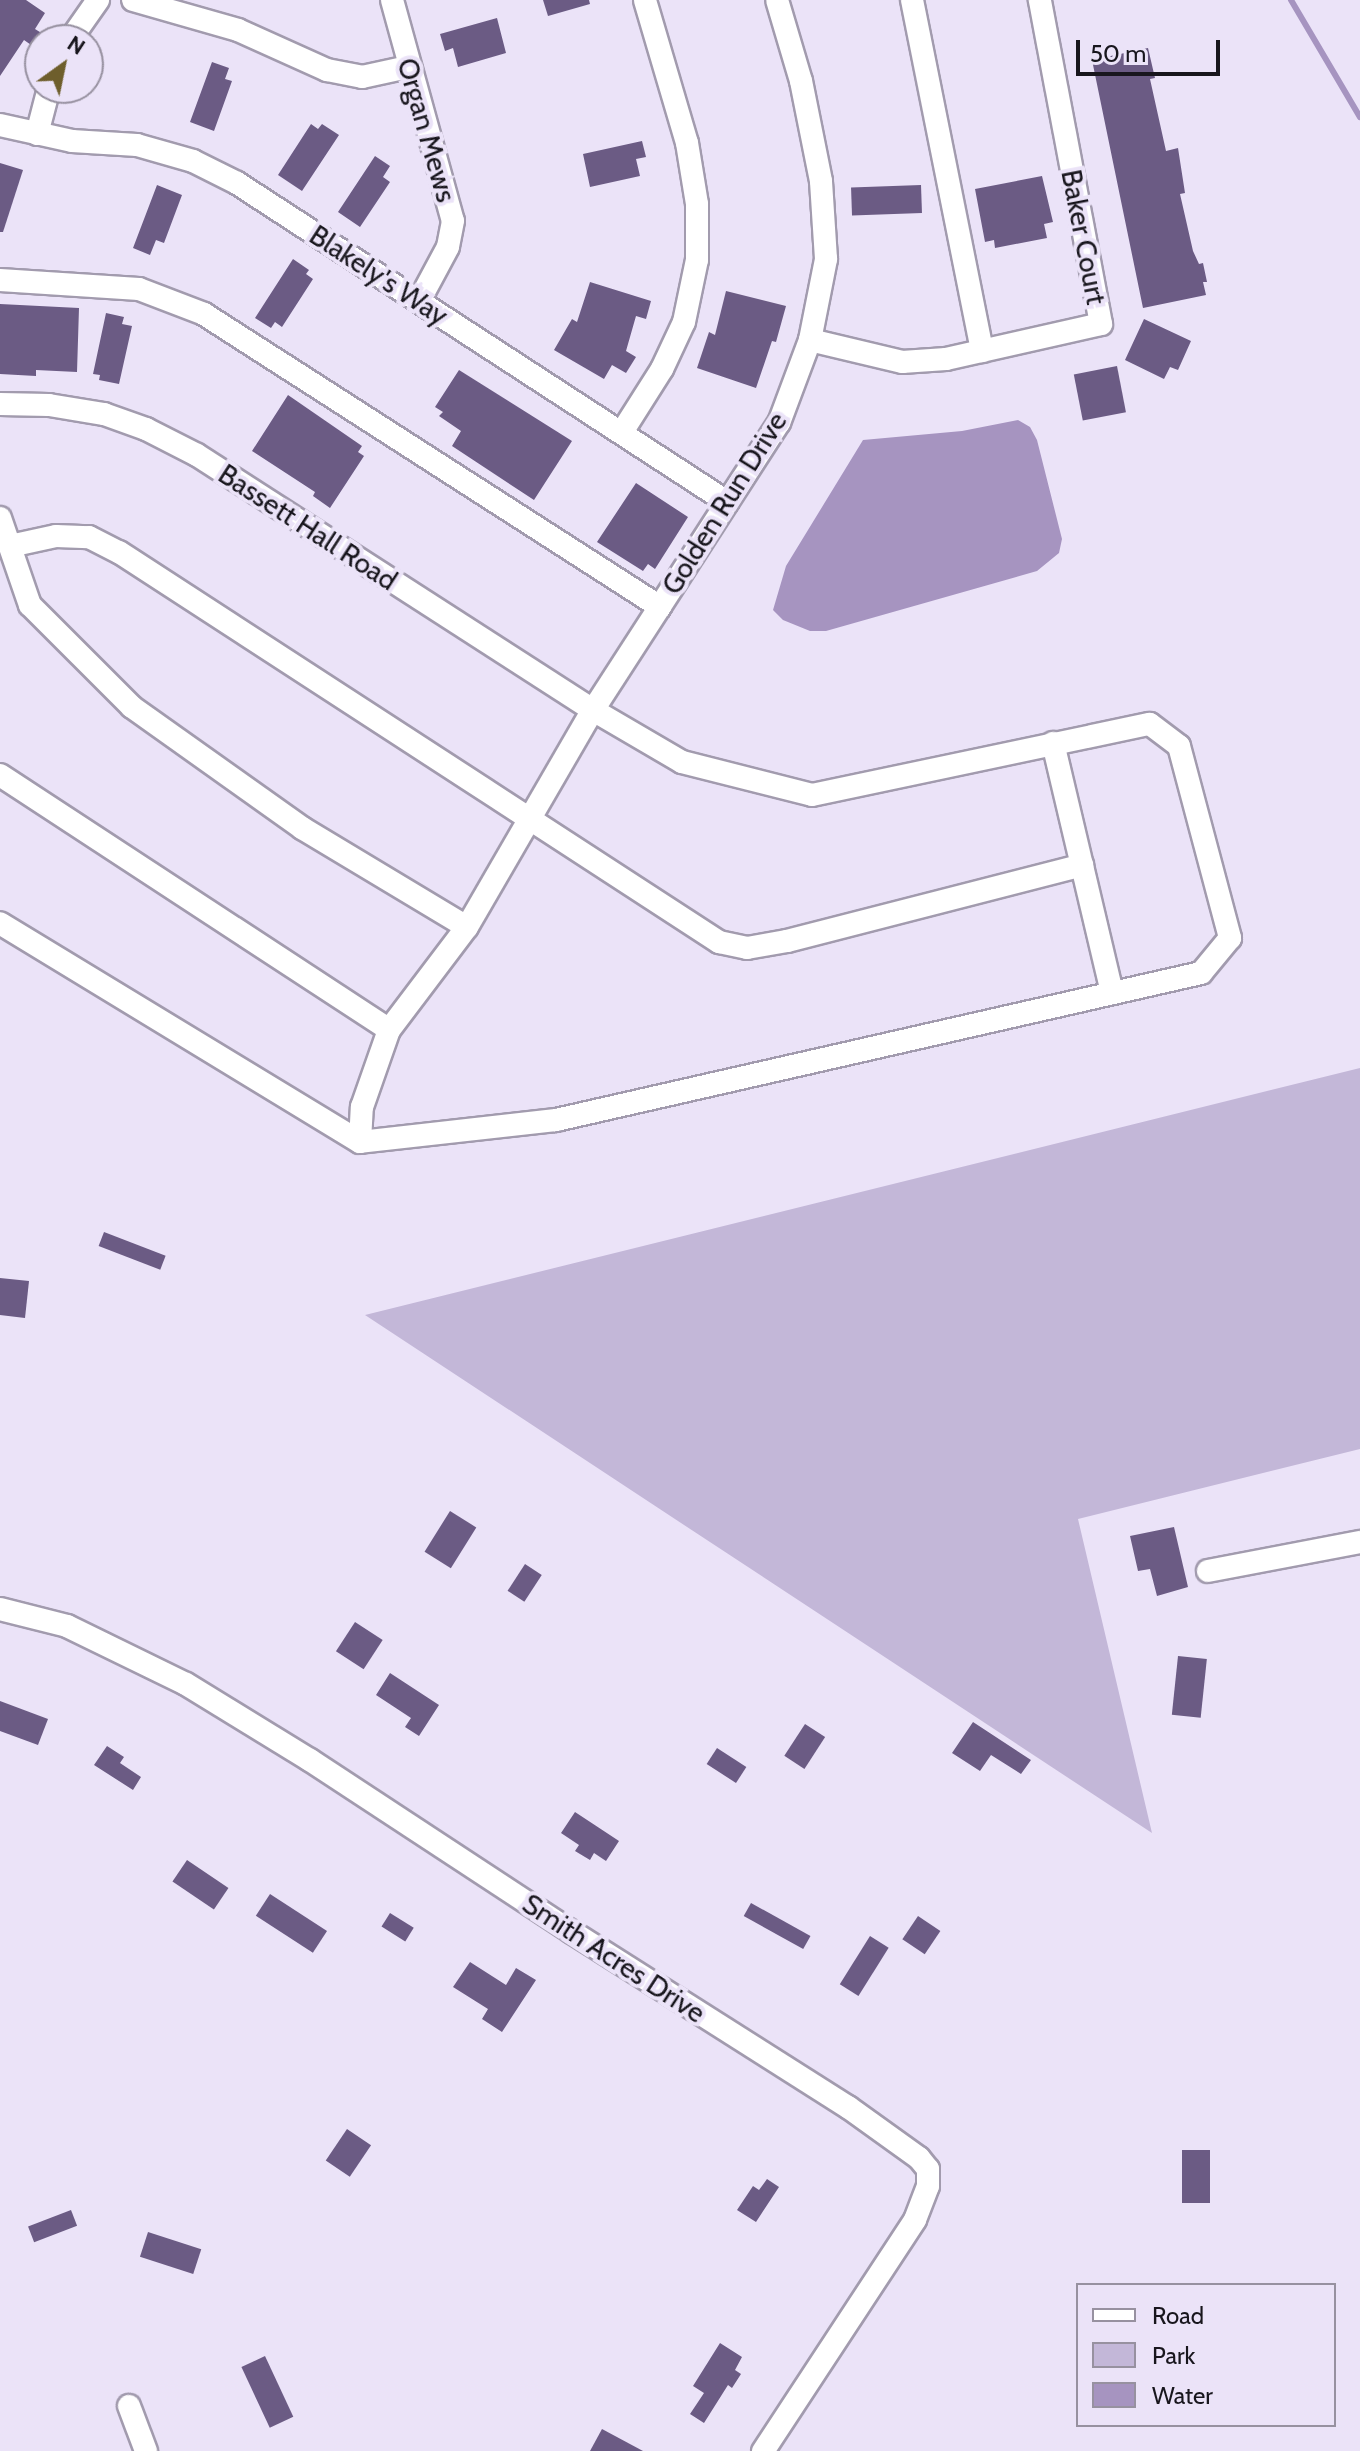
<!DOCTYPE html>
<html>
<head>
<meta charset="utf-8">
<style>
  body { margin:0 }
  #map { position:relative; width:1360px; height:2451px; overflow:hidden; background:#ebe3f8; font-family:Cabin,sans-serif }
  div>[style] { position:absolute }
  .green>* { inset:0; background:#c3b7d8 }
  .water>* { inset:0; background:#a694c0 }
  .stream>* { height:6px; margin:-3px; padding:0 3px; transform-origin:3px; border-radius:3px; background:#a694c0 }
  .building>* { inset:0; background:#6b5b84; transform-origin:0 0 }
  .roads { filter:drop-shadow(2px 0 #a29bae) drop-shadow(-2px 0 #a29bae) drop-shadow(0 2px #a29bae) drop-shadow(0 -2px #a29bae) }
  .minor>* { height:22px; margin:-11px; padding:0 11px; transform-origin:11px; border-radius:11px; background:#fff }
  span { translate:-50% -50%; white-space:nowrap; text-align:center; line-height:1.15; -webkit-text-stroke:8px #ebe3f8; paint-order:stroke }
  .street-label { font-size:28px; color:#18161d }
  .legend { position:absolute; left:1076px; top:2283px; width:260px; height:144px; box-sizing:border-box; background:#ebe3f8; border:2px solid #9791a0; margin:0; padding:10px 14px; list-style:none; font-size:24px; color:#18161d }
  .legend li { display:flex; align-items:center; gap:16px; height:40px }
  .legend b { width:40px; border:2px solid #9791a0 }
  .north { position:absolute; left:24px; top:24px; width:80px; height:80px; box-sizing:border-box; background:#ebe3f8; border:2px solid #9791a0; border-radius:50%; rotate:33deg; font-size:22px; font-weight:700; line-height:32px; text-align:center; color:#18161d }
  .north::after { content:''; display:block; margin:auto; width:28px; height:36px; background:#6e5e2c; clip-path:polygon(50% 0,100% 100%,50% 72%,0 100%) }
  .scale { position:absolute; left:1076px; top:40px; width:144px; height:36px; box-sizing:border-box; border:4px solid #18161d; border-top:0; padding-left:10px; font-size:24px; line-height:28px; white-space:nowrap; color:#18161d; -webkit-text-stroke:6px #ebe3f8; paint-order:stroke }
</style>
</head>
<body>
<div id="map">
  <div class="green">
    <div style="clip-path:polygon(1360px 1068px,1360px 1449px,1078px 1519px,1152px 1833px,365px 1315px)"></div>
  </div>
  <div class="water">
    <div style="clip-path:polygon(1018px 420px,1030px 427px,1037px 440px,1062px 539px,1059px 553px,1037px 571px,826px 631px,810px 631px,783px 620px,773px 610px,786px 566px,863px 440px,962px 431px)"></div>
  </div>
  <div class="stream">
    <div style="left:1291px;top:0;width:136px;rotate:59.5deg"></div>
  </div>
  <div class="building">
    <div style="clip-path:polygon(0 0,26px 0,45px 13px,35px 29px,43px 34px,34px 47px,24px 40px,0 76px)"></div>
    <div style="clip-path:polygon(543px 0,589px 0,590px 4px,548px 16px)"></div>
    <div style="clip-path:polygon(497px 18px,506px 53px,458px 67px,453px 48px,445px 51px,440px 34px)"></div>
    <div style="clip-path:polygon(1148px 48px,1155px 78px,1150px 79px,1166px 151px,1178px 148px,1185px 193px,1180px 194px,1193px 251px,1199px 264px,1203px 263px,1207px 282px,1203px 282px,1206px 295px,1143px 308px,1092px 60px)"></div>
    <div style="clip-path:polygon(212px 62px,229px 68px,225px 79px,232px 81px,214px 131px,190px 122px)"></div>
    <div style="clip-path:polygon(311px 124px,318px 129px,322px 124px,339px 135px,302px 191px,278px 175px)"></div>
    <div style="clip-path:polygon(642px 141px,646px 157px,636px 159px,640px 176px,590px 187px,583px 154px)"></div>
    <div style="clip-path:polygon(375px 156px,390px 166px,383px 177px,390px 182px,360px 227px,338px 212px)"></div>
    <div style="clip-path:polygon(0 163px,23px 170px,3px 232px,0 232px)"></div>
    <div style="clip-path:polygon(1042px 176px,1053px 222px,1044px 224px,1047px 238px,995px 248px,994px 240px,985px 242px,975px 189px)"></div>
    <div style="clip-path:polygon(157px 185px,182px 195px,164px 243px,156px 240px,150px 255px,133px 248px)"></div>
    <div style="left:921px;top:185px;width:28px;height:70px;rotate:88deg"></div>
    <div style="clip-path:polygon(293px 259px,309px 270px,306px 274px,313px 279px,282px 327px,275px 322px,271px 328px,255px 318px)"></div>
    <div style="clip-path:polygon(590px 282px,651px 301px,646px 319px,636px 316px,626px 351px,636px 357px,626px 373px,612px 365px,604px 379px,554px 350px,572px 319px,577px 322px)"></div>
    <div style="clip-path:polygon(726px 291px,786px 306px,776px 342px,772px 341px,756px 388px,697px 368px,709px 332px,715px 335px)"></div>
    <div style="clip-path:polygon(0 304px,79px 308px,77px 372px,36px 370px,36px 376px,0 374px)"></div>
    <div style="clip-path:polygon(106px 313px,124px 317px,122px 324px,132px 326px,119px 384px,99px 380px,100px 375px,93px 374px)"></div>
    <div style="clip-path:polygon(1144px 319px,1191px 341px,1178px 370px,1170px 367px,1164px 379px,1125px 360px)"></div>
    <div style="left:1117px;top:366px;width:47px;height:44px;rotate:79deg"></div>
    <div style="clip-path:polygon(459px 370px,572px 441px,534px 500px,452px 446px,461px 431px,439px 416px,443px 412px,435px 407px)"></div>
    <div style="clip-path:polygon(288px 395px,362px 446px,358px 452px,364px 456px,330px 508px,313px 496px,315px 492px,252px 451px)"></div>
    <div style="clip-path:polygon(636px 483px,688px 517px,655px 569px,648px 564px,643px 571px,597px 542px)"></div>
    <div style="left:104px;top:1232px;width:66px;height:15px;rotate:21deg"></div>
    <div style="clip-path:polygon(0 1278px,29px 1281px,25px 1318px,0 1315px)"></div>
    <div style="left:450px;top:1511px;width:31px;height:48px;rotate:32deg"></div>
    <div style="clip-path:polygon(1174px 1527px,1188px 1587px,1157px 1596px,1150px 1569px,1138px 1571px,1130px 1536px)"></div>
    <div style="left:525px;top:1564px;width:20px;height:32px;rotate:33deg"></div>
    <div style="left:355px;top:1622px;width:33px;height:35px;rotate:33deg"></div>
    <div style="left:1178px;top:1656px;width:29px;height:59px;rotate:6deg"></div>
    <div style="clip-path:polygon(390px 1673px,439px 1705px,419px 1736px,405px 1727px,411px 1718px,376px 1695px)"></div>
    <div style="clip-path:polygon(0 1701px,48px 1719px,38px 1745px,0 1731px)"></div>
    <div style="clip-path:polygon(973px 1722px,1031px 1760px,1021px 1774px,991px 1755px,980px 1771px,952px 1753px)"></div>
    <div style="left:805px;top:1724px;width:24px;height:38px;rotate:33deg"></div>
    <div style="clip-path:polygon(107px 1746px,124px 1757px,120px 1763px,141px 1777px,133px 1790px,94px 1765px)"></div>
    <div style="left:717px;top:1748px;width:35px;height:19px;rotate:33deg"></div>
    <div style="clip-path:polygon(575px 1812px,619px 1841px,606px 1861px,594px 1853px,590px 1860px,575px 1851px,579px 1845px,561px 1833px)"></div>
    <div style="left:187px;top:1860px;width:50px;height:26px;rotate:34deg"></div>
    <div style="left:270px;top:1894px;width:68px;height:26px;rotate:33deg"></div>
    <div style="left:751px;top:1903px;width:68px;height:15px;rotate:29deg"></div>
    <div style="left:390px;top:1913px;width:28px;height:16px;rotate:32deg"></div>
    <div style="left:918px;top:1916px;width:27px;height:28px;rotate:34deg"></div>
    <div style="left:870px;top:1936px;width:22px;height:57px;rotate:32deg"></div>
    <div style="clip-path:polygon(470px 1962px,506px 1985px,516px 1968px,536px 1980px,502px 2032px,482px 2019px,488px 2009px,453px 1987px)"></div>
    <div style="left:347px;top:2129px;width:29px;height:38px;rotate:34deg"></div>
    <div style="left:1182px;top:2150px;width:28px;height:53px"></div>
    <div style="clip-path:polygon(767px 2179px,779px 2187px,756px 2222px,737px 2210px,753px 2186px,759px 2190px)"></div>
    <div style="left:71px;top:2210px;width:17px;height:46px;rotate:69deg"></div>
    <div style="left:148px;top:2232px;width:56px;height:26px;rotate:18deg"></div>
    <div style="clip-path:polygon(720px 2343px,742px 2357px,735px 2370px,741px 2374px,732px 2388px,728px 2385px,704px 2423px,690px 2414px,704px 2393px,693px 2386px)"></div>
    <div style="left:265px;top:2356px;width:67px;height:26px;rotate:65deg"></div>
    <div style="clip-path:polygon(602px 2429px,643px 2451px,590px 2451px)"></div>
  </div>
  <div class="roads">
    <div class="minor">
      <div style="left:133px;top:0;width:109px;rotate:15.9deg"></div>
      <div style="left:238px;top:30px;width:98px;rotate:24.2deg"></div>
      <div style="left:327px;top:70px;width:36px;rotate:11deg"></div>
      <div style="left:362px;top:77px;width:47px;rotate:-12.3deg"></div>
      <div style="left:392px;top:0;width:229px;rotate:74.6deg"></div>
      <div style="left:453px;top:221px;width:26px;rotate:101deg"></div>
      <div style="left:448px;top:247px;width:61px;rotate:118.2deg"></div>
      <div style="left:912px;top:0;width:358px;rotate:78.7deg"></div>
      <div style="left:70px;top:40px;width:49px;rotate:-55deg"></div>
      <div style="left:0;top:125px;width:74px;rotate:12.5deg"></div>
      <div style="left:72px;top:141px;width:65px;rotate:3.5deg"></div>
      <div style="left:137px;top:145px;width:58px;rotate:15.9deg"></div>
      <div style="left:193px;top:161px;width:49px;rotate:26.6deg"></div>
      <div style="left:237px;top:183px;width:585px;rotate:33.06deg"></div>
      <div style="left:37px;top:134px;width:48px;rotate:-75.4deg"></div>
      <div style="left:0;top:280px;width:139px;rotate:3.7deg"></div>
      <div style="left:139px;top:289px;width:70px;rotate:21deg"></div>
      <div style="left:204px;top:314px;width:542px;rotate:32.72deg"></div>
      <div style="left:810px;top:340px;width:95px;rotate:13.4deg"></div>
      <div style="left:902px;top:362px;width:44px;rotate:-3.9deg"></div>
      <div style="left:946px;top:359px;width:159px;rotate:-12.7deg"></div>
      <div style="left:1101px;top:324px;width:330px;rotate:-100.7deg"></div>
      <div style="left:0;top:404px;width:49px;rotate:1.2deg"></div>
      <div style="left:49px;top:405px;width:56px;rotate:9.3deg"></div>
      <div style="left:104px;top:414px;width:45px;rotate:19.7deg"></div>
      <div style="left:146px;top:429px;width:57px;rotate:27deg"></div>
      <div style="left:197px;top:455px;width:471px;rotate:32.8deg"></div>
      <div style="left:593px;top:710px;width:103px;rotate:30.3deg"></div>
      <div style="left:682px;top:762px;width:134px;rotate:14.2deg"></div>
      <div style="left:812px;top:795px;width:345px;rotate:-11.9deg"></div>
      <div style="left:1150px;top:724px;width:36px;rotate:37deg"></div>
      <div style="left:1179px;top:746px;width:199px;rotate:75.1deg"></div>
      <div style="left:1230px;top:938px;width:45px;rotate:129.6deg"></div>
      <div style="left:1201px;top:973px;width:662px;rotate:167.16deg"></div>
      <div style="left:556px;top:1120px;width:197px;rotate:173.6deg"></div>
      <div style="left:360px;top:1142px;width:421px;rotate:-148.7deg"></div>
      <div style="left:622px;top:432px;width:75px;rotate:-57.6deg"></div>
      <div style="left:662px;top:369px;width:52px;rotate:-64.9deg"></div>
      <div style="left:684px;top:322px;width:63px;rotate:-78.2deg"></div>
      <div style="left:697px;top:260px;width:56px;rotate:-90deg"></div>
      <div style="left:697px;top:204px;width:62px;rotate:-99.3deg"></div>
      <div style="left:687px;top:143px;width:149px;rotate:-106.4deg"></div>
      <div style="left:0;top:518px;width:92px;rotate:71deg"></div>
      <div style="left:30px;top:605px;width:144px;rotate:45deg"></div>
      <div style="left:132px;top:707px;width:209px;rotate:35.4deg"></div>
      <div style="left:302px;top:828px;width:192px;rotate:31deg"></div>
      <div style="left:10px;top:546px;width:47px;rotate:-12.3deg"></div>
      <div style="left:56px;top:536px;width:33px;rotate:2deg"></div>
      <div style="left:89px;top:537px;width:34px;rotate:27deg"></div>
      <div style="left:119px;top:552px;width:716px;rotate:33.02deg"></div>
      <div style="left:719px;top:942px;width:29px;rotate:12deg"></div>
      <div style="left:747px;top:948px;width:41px;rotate:-9.9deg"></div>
      <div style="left:787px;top:941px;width:305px;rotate:-14.4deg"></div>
      <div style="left:1053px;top:743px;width:257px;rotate:76.7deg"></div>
      <div style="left:0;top:775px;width:465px;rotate:33.2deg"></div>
      <div style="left:360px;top:1142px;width:35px;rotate:-87deg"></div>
      <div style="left:362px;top:1107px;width:82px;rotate:-70.7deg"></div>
      <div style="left:389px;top:1030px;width:129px;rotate:-52.9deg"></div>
      <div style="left:467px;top:927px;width:251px;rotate:-59.9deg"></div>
      <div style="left:593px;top:710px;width:342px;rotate:-57.1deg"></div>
      <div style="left:779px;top:423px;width:89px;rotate:-69.5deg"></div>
      <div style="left:810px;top:340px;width:83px;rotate:-78.8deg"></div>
      <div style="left:826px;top:259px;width:78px;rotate:-93.7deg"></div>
      <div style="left:821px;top:181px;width:102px;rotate:-101.3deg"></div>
      <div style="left:801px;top:81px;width:84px;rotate:-106.5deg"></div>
      <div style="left:1208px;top:1571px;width:155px;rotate:-10.8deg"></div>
      <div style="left:0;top:1609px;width:69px;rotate:14.2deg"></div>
      <div style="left:67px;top:1626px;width:132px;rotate:26deg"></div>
      <div style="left:186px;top:1684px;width:145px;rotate:31.5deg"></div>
      <div style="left:310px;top:1760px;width:313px;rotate:33.3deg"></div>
      <div style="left:572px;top:1932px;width:327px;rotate:32.4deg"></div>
      <div style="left:848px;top:2107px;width:87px;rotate:35.7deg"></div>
      <div style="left:919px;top:2158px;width:14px;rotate:51deg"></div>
      <div style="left:928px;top:2169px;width:17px;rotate:90deg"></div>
      <div style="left:928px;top:2186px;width:36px;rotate:111deg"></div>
      <div style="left:915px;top:2220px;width:277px;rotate:123.3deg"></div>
      <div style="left:129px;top:2406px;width:48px;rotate:69.3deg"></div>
    </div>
  </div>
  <div class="street-label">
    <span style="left:427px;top:130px;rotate:74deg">Organ Mews</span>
    <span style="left:1084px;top:237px;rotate:79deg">Baker Court</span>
    <span style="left:379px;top:275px;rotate:33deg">Blakely's Way</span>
    <span style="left:724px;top:503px;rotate:-58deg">Golden Run Drive</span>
    <span style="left:308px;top:527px;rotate:33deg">Bassett Hall Road</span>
    <span style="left:614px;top:1958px;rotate:33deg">Smith Acres Drive</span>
  </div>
  <ul class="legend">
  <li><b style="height:10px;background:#fff"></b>Road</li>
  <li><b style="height:22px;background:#c3b7d8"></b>Park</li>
  <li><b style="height:22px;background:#a694c0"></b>Water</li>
  </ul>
  <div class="north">N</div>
  <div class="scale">50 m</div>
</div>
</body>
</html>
